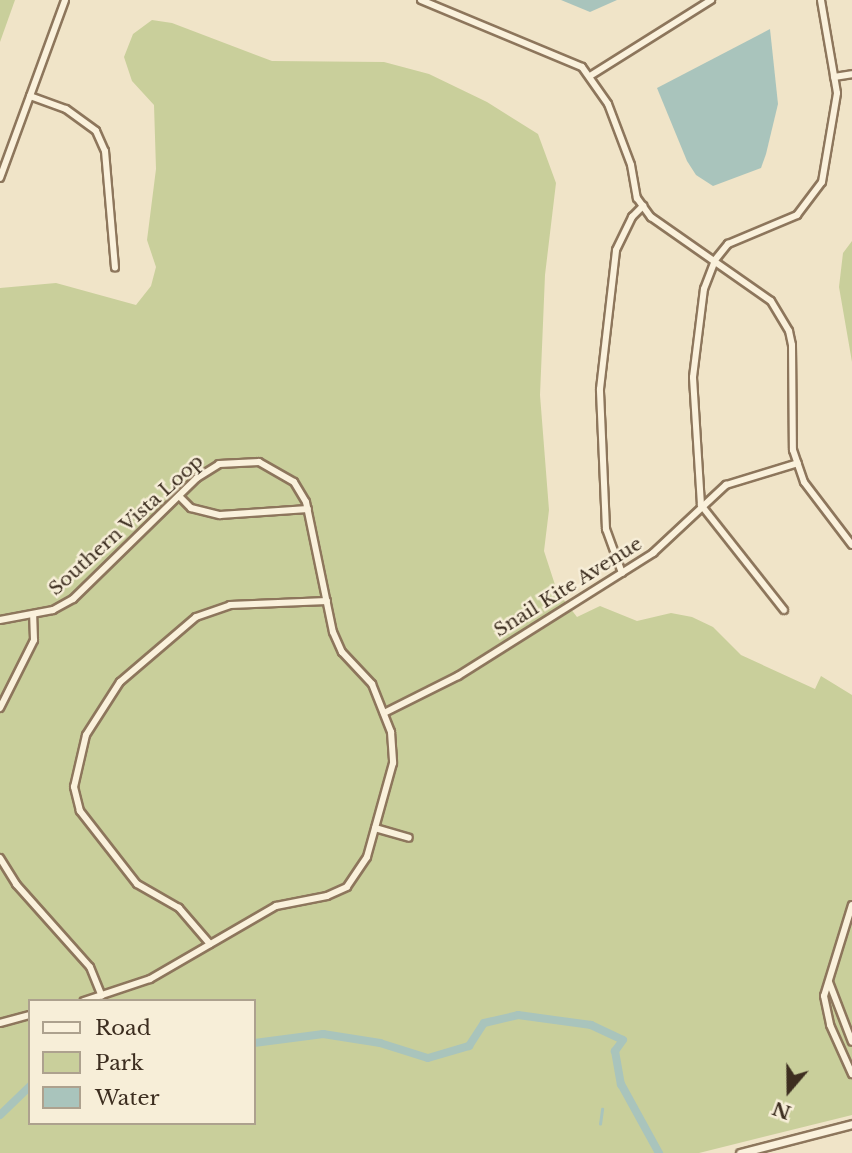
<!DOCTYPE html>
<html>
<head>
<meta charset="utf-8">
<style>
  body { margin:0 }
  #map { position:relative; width:852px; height:1153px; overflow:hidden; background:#f0e4c8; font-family:"Libre Baskerville",serif }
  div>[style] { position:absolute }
  .green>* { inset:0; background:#c9cf9b }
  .water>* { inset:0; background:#a9c4bc }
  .stream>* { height:2.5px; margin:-1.25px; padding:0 1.25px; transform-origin:1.25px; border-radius:1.25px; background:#a9c4bc }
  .canal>* { height:8px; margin:-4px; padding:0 4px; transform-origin:4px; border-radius:4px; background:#a9c4bc }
  .roads { filter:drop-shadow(2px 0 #8d765c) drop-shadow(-2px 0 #8d765c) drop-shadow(0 2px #8d765c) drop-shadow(0 -2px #8d765c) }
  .minor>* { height:6px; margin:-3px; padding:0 3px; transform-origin:3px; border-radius:3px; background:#faf1dc }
  .tertiary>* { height:7px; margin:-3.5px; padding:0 3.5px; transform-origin:3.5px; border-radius:3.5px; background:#faf1dc }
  span { translate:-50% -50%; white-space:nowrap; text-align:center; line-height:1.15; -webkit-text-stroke:5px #f7eed8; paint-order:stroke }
  .street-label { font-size:19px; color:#3d2e20 }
  .legend { position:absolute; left:28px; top:999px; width:228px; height:126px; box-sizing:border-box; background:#f7eed8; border:2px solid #ada18e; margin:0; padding:9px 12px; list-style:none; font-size:21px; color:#3d2e20 }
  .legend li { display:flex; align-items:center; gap:14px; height:35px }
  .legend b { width:35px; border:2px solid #ada18e }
  .north { position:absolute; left:754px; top:1055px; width:70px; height:70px; -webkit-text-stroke:5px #f7eed8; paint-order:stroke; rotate:200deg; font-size:19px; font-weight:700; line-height:28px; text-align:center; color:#3d2e20 }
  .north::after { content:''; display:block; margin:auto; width:24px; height:32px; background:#3d2e20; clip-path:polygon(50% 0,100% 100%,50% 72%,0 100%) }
</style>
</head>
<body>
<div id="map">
  <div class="green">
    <div style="clip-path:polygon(0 0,15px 0,0 42px)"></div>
    <div style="clip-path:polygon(evenodd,152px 20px,172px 23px,272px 61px,384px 62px,429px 74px,487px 102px,538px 134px,556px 183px,545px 275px,540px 395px,549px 510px,544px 551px,557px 591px,577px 617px,600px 606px,637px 621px,671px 613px,692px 617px,713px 627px,741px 655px,815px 689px,821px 676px,852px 695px,852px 1115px,699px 1153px,0 1153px,0 288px,56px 283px,136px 305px,151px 286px,156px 267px,147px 240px,156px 169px,154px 105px,132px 81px,124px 57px,133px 34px,152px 20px,30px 1001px,254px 1001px,254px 1123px,30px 1123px,30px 1001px)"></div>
    <div style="clip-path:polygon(852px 241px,852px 453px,852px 362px,839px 287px,843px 253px)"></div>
  </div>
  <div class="water">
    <div style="clip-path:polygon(561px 0,617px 0,590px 12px)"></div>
    <div style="clip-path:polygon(770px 29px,778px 104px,766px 154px,761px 168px,713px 186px,696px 175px,687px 161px,657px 88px)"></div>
  </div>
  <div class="stream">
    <div style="left:600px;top:1124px;width:15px;rotate:-82deg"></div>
  </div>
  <div class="canal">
    <div style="left:254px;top:1043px;width:70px;rotate:-7.4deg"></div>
    <div style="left:323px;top:1034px;width:58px;rotate:9deg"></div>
    <div style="left:380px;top:1043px;width:50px;rotate:17.4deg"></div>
    <div style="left:428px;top:1058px;width:43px;rotate:-16.3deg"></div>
    <div style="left:469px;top:1046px;width:27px;rotate:-57deg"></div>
    <div style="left:484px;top:1023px;width:35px;rotate:-13deg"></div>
    <div style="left:518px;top:1015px;width:74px;rotate:7.8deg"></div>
    <div style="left:591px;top:1025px;width:35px;rotate:25deg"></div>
    <div style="left:623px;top:1040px;width:14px;rotate:126deg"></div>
    <div style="left:615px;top:1051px;width:34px;rotate:80deg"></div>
    <div style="left:621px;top:1084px;width:79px;rotate:61.2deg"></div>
    <div style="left:0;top:1115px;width:42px;rotate:-44deg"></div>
  </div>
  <div class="roads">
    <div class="minor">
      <div style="left:421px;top:0;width:174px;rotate:22.6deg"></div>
      <div style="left:582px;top:67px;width:45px;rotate:54.9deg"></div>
      <div style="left:608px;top:104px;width:65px;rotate:69.3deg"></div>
      <div style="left:631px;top:165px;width:34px;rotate:80deg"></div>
      <div style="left:637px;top:198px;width:24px;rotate:54deg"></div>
      <div style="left:651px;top:217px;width:146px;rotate:35deg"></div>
      <div style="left:771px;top:301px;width:35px;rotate:59deg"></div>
      <div style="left:789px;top:331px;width:14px;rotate:78deg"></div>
      <div style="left:792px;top:345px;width:105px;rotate:89.5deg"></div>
      <div style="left:793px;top:450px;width:34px;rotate:71deg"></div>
      <div style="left:804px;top:482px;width:79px;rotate:52.7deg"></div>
      <div style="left:590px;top:76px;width:143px;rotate:-32.1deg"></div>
      <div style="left:834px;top:77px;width:18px;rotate:-9deg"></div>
      <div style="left:30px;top:96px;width:38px;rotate:20deg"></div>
      <div style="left:66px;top:109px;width:37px;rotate:36deg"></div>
      <div style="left:96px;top:131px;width:22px;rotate:66deg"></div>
      <div style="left:105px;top:151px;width:117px;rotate:85.1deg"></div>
      <div style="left:0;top:178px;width:189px;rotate:-69.9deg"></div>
      <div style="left:179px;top:496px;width:17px;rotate:45deg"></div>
      <div style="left:191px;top:508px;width:30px;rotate:14deg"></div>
      <div style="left:220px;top:515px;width:88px;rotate:-3.9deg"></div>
      <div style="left:622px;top:573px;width:47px;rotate:-110deg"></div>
      <div style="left:606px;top:529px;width:140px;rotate:-92.5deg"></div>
      <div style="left:600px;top:389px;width:140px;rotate:-83.4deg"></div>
      <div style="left:616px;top:250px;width:37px;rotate:-64deg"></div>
      <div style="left:632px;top:217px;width:16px;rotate:-45deg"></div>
      <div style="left:784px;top:610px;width:134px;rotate:-128.3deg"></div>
      <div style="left:701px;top:505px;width:128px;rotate:-93.6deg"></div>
      <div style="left:693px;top:377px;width:89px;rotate:-82.9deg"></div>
      <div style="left:704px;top:289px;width:31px;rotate:-69deg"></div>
      <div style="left:715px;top:260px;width:21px;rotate:-51deg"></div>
      <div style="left:728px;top:244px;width:75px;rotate:-22.8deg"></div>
      <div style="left:797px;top:215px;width:41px;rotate:-52.9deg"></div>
      <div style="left:822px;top:182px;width:90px;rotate:-80.4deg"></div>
      <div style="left:837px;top:93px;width:94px;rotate:-99.8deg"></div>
      <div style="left:0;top:620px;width:54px;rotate:-10.7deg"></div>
      <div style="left:53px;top:610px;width:23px;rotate:-29deg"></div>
      <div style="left:73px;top:599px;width:173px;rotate:-44.3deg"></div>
      <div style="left:197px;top:478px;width:26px;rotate:-32deg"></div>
      <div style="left:219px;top:464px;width:40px;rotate:-2.9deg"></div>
      <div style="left:259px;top:462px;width:40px;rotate:29.7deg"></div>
      <div style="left:294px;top:482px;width:23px;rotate:59deg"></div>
      <div style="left:306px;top:502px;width:133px;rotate:78.3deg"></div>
      <div style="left:333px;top:632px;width:22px;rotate:66deg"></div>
      <div style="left:342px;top:652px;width:44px;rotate:46.8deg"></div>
      <div style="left:372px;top:684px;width:52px;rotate:68.4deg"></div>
      <div style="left:391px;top:732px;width:31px;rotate:86deg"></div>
      <div style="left:393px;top:763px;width:98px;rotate:105.5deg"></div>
      <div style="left:367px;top:857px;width:36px;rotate:124deg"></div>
      <div style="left:347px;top:887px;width:22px;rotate:156deg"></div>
      <div style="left:327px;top:896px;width:52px;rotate:168.9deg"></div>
      <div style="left:276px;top:906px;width:146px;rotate:149.9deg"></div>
      <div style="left:150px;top:979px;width:70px;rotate:161.6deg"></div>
      <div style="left:0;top:708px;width:76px;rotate:-63.4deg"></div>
      <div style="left:34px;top:640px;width:26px;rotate:-92deg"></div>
      <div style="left:384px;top:713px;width:83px;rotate:-26.6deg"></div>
      <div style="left:458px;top:676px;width:231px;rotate:-32.2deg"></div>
      <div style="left:653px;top:553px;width:100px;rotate:-43deg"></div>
      <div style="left:726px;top:485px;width:75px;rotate:-17deg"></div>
      <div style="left:375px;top:828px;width:35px;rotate:16deg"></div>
      <div style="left:0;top:858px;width:31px;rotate:58deg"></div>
      <div style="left:16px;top:884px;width:111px;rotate:48.3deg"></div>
      <div style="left:90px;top:967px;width:31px;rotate:68deg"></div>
      <div style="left:852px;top:905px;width:95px;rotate:107.1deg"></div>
      <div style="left:824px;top:996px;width:30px;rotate:78deg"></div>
      <div style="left:830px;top:1025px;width:54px;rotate:65.8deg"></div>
      <div style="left:210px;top:944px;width:48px;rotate:-130.7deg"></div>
      <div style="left:179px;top:908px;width:48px;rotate:-150.3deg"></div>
      <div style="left:137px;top:884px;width:93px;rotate:-128deg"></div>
      <div style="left:80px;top:811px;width:25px;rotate:-104deg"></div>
      <div style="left:74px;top:787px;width:53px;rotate:-77deg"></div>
      <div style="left:86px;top:735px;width:63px;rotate:-57.3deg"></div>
      <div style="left:120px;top:682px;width:100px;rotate:-40.5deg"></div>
      <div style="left:196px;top:617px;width:36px;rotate:-19deg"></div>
      <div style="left:230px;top:605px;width:97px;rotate:-2.4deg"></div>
      <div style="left:829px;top:982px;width:64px;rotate:69deg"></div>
      <div style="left:0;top:1023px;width:31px;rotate:-15deg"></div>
    </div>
    <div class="tertiary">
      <div style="left:740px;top:1153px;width:116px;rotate:-14.5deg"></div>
    </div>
  </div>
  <div class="street-label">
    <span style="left:126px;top:525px;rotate:-42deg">Southern Vista Loop</span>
    <span style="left:568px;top:587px;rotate:-32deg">Snail Kite Avenue</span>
  </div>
  <ul class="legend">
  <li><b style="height:9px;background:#faf1dc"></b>Road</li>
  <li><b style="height:19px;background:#c9cf9b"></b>Park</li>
  <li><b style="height:19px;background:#a9c4bc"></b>Water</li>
  </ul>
  <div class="north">N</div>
</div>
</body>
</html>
